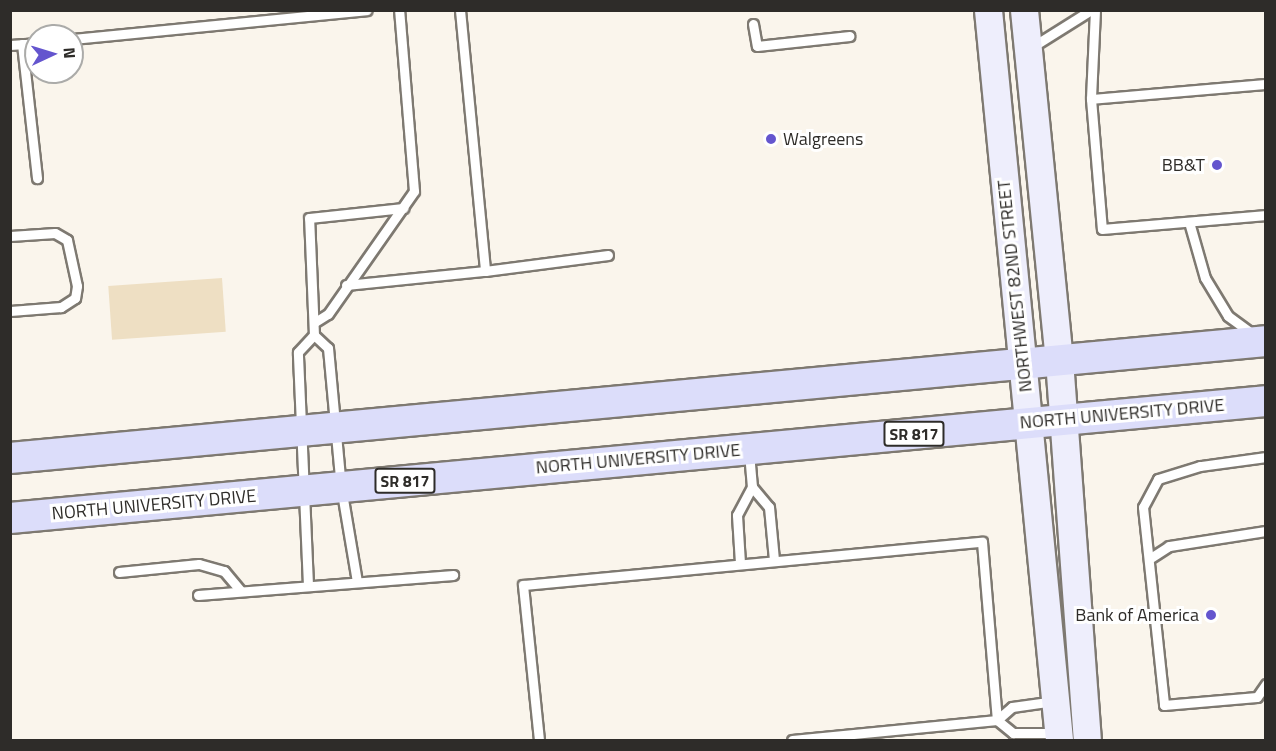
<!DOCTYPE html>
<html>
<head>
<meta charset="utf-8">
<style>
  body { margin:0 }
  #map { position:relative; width:1276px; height:751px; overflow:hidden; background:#faf5ec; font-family:"Titillium Web",sans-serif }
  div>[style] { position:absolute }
  .green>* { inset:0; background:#eedfc3; transform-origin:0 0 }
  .roads { filter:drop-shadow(2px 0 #7e7971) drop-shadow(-2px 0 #7e7971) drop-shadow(0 2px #7e7971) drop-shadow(0 -2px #7e7971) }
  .lane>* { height:9px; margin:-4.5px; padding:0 4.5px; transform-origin:4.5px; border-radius:4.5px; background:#fff }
  .secondary>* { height:27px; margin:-13.5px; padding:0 13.5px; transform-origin:13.5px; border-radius:13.5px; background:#eeeefc }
  .primary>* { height:30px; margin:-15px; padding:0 15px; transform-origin:15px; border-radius:15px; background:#dcddfa }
  .dots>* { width:16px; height:16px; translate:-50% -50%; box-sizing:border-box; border:3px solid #fff; border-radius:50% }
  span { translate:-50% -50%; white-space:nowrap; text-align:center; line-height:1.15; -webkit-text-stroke:6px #fff; paint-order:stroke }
  .shield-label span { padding:2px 4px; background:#fff; border:2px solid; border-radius:4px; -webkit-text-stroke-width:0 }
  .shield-label { font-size:16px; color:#2e2c29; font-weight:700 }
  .poi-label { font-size:18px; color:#2e2c29 }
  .left { translate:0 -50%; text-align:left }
  .right { translate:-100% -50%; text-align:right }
  .street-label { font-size:18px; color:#2e2c29 }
  .frame { position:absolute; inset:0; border:12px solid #2e2c29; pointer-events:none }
  .north { position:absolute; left:24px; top:24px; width:60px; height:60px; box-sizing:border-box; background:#fff; border:2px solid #ababa9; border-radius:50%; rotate:86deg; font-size:16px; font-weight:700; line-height:24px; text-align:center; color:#2e2c29 }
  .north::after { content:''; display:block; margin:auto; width:21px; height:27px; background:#6455ce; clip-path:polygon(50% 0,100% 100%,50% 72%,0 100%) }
</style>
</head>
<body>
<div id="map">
  <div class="green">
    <div style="left:222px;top:278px;width:54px;height:114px;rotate:86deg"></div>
  </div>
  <div class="roads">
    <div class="lane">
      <div style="left:460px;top:10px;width:262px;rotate:84.5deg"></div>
      <div style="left:485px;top:271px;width:124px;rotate:-7.4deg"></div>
      <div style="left:1095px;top:10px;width:89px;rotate:92.6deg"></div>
      <div style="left:1091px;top:99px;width:130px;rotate:85.2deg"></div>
      <div style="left:1102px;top:229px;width:165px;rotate:-4.9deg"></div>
      <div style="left:753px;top:24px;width:22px;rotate:80deg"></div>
      <div style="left:757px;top:46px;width:93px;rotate:-6.2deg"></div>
      <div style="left:72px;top:39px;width:296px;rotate:-5.6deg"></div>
      <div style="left:22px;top:44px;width:135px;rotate:83.6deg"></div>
      <div style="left:10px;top:45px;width:26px;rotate:-4deg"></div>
      <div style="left:1032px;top:47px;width:70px;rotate:-32.1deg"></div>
      <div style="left:1091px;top:99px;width:176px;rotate:-4.9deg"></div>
      <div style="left:1189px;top:222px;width:58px;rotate:74.1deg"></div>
      <div style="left:1205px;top:278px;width:44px;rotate:58.8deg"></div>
      <div style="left:1228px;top:316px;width:32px;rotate:36deg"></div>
      <div style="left:10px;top:236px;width:45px;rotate:-3.8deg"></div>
      <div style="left:55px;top:233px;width:14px;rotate:30deg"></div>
      <div style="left:67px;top:240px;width:47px;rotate:77.7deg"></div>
      <div style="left:77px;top:286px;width:12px;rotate:99deg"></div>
      <div style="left:75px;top:298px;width:17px;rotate:147deg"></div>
      <div style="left:61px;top:307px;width:51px;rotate:175.5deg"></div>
      <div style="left:346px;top:285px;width:140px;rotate:-5.8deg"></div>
      <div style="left:315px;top:322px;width:15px;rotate:-32deg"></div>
      <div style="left:328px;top:314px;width:150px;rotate:-55deg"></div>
      <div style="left:414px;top:191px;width:182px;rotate:-94.7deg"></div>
      <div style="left:314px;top:335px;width:19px;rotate:43deg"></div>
      <div style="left:328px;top:348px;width:140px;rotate:84.7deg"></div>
      <div style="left:341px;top:487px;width:96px;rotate:80.4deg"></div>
      <div style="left:1266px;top:457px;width:67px;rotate:172.2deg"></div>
      <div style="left:1200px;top:466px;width:44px;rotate:162.8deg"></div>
      <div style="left:1158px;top:479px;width:32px;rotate:118deg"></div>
      <div style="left:1143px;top:507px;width:199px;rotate:83.9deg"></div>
      <div style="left:1164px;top:705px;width:93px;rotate:-4.9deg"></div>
      <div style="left:1257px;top:697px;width:16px;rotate:-55deg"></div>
      <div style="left:752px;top:487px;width:26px;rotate:50deg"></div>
      <div style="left:769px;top:507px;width:53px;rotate:84.6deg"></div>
      <div style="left:1149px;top:559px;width:24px;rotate:-33deg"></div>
      <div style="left:1169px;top:546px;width:98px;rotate:-8.8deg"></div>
      <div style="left:740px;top:563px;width:48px;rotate:-93.6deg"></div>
      <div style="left:737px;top:515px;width:32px;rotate:-62deg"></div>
      <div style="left:752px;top:487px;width:34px;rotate:-95deg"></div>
      <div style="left:119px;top:572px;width:80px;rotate:-5.7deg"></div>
      <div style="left:199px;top:564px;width:26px;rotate:16deg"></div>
      <div style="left:224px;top:571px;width:25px;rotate:50deg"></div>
      <div style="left:308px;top:585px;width:233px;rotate:-92.5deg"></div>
      <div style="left:298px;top:352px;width:23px;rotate:-47deg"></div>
      <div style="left:314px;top:335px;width:117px;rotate:-92.4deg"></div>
      <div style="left:309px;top:218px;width:95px;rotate:-6.1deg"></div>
      <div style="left:198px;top:595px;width:256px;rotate:-4.5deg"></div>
      <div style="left:539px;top:740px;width:156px;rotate:-95.9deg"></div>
      <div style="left:523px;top:585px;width:461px;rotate:-5.4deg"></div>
      <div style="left:982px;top:542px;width:179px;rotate:85.2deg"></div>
      <div style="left:997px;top:720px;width:21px;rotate:39deg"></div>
      <div style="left:1013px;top:733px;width:44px"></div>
      <div style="left:792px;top:740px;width:206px;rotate:-5.6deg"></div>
      <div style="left:997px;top:720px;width:20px;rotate:-41deg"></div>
      <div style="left:1012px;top:707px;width:42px;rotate:-8.1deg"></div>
    </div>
    <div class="secondary">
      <div style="left:988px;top:10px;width:733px;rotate:84.44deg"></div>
      <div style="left:1024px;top:10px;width:352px;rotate:84.3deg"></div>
      <div style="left:1059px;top:360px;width:381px;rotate:85.8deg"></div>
    </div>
    <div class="primary">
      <div style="left:10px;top:458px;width:1261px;rotate:-5.32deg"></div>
      <div style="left:10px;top:518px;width:1261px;rotate:-5.32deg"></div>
    </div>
  </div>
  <div class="dots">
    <div style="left:771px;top:139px;background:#6455ce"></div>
    <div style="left:1217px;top:165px;background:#6455ce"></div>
    <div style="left:1211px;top:615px;background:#6455ce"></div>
  </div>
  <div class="shield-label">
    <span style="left:914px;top:434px">SR 817</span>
    <span style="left:405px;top:481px">SR 817</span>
  </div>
  <div class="poi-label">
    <span class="left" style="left:783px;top:139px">Walgreens</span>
    <span class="right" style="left:1205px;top:165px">BB&amp;T</span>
    <span class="right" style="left:1199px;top:615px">Bank of America</span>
  </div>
  <div class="street-label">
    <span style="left:1015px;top:286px;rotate:-96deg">NORTHWEST 82ND STREET</span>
    <span style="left:1122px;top:414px;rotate:-5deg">NORTH UNIVERSITY DRIVE</span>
    <span style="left:638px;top:459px;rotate:-5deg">NORTH UNIVERSITY DRIVE</span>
    <span style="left:154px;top:505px;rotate:-5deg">NORTH UNIVERSITY DRIVE</span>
  </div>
  <div class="frame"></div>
  <div class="north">N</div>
</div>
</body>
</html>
